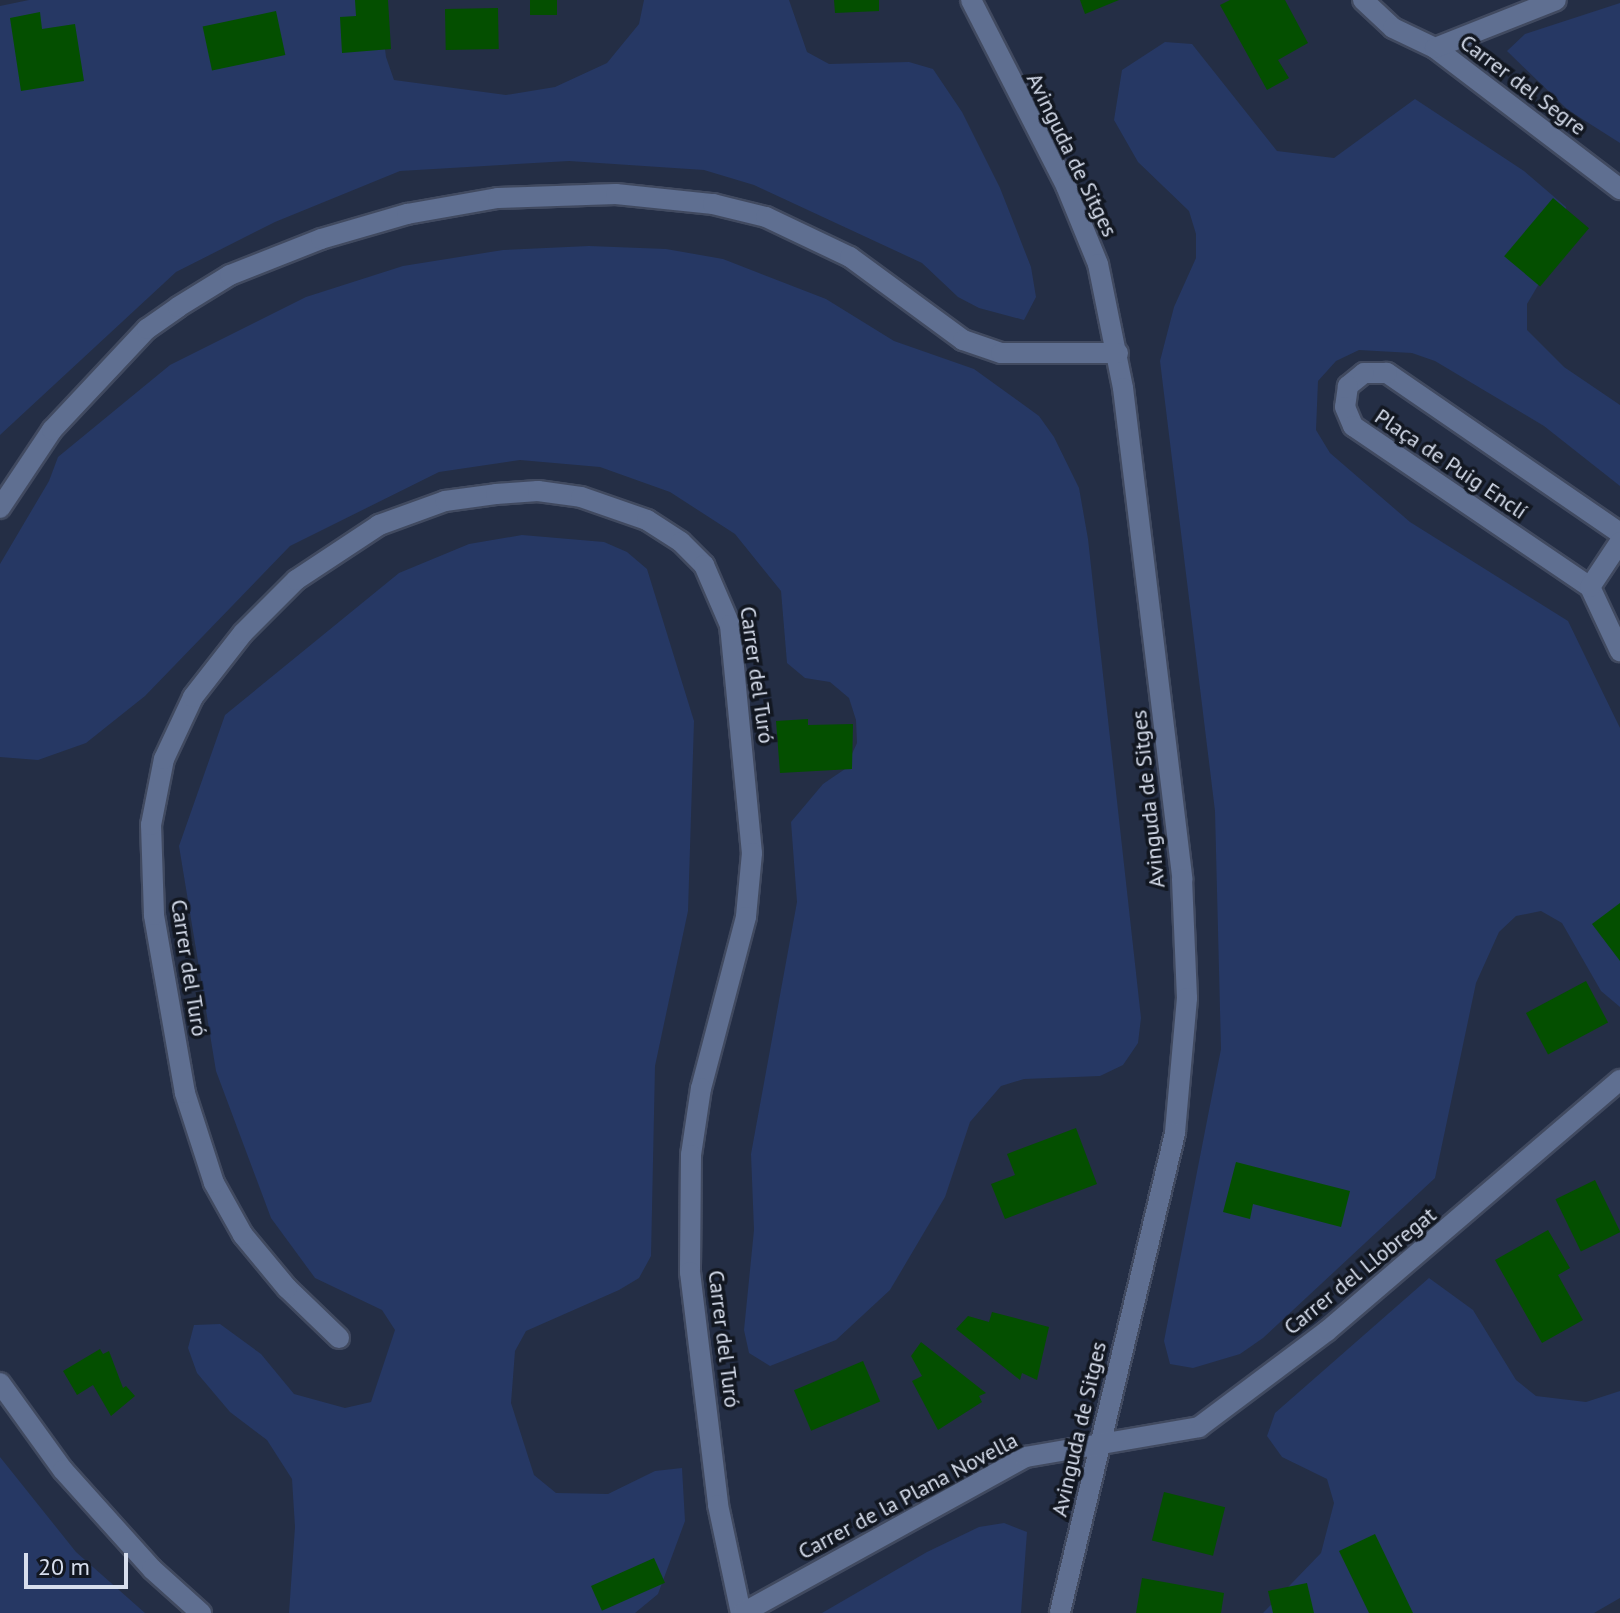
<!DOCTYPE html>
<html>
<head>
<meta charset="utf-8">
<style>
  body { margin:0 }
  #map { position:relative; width:1620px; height:1613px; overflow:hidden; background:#242e45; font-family:"PT Sans",sans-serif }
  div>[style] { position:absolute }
  .green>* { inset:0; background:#263864 }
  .building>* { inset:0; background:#044f00; transform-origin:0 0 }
  .roads { filter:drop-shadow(2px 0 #414a60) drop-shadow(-2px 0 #414a60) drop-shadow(0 2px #414a60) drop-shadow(0 -2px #414a60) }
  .minor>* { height:20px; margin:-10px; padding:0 10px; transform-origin:10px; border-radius:10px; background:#5f6f91 }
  span { translate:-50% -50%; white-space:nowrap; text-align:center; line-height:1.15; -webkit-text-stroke:7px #121721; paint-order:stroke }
  .street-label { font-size:22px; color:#d7deed }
  .scale { position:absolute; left:24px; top:1553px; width:104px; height:36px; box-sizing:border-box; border:4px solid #d7deed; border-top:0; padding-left:10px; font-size:24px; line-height:28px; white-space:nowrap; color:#d7deed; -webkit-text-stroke:6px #121721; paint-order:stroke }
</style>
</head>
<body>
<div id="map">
  <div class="green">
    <div style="clip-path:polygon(29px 0,379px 0,386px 57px,394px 80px,506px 95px,555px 87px,607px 63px,639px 24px,644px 0,789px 0,807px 52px,829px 64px,909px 62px,933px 69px,962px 112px,1000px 188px,1031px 267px,1036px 297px,1024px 320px,979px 308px,958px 297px,922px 263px,754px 185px,704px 170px,569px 161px,400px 171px,275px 222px,176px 272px,0 435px,0 6px)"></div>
    <div style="clip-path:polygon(1620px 3px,1620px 143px,1568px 110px,1507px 51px,1525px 34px)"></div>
    <div style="clip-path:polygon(1165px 42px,1192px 44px,1277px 151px,1334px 158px,1415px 99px,1524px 171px,1566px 207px,1569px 233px,1527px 304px,1527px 330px,1564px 367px,1620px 405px,1620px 486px,1544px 426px,1435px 361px,1412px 353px,1359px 350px,1336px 361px,1318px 381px,1316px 430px,1330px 453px,1410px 522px,1568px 621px,1620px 728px,1620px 1007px,1601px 991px,1562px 923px,1541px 911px,1516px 916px,1499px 932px,1476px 983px,1435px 1178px,1263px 1338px,1240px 1354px,1193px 1368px,1170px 1364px,1164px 1341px,1221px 1049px,1215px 811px,1160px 361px,1174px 307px,1196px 258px,1196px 234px,1189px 211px,1138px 162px,1114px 120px,1122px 70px)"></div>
    <div style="clip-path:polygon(589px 246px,666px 249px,723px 259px,826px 299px,894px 341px,974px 369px,1039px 416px,1054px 437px,1079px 488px,1088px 539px,1141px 1018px,1138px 1043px,1123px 1065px,1100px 1076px,1024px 1079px,1001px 1086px,970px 1122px,945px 1197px,890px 1290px,836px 1340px,770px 1366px,749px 1353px,744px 1330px,754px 1230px,751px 1154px,797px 902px,791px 822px,823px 784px,845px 769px,857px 743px,856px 720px,849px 698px,830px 682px,805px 678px,787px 663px,781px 591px,735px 534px,670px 492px,600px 467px,520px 460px,439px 472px,290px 546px,145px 696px,86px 743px,38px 760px,0 757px,0 564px,49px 481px,58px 457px,170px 365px,306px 297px,403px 266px,503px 250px)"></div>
    <div style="clip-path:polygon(522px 535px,604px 542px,627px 552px,647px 569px,694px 721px,688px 911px,655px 1066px,651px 1256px,639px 1278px,619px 1290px,526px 1331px,515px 1351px,511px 1403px,534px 1475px,556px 1493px,608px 1494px,655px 1471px,682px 1468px,685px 1521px,658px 1594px,635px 1613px,289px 1613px,295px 1527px,292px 1479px,267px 1440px,230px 1412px,197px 1373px,188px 1348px,194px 1325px,220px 1324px,261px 1354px,294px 1394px,345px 1408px,371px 1402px,395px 1330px,382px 1310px,315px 1278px,271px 1218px,216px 1071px,179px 846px,225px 715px,399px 573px,469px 544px)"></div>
    <div style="clip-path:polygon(1429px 1278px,1473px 1310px,1516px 1380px,1536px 1396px,1586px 1402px,1620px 1391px,1620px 1598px,1594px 1613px,1263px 1613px,1321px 1553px,1334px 1503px,1327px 1479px,1282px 1457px,1267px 1436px,1275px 1413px)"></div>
    <div style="clip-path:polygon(0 1457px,76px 1552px,145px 1613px,0 1613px)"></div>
    <div style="clip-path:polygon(1004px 1523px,1027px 1532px,1021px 1613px,822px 1613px,927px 1552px,979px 1527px)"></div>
  </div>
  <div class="building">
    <div style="clip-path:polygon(355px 0,388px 0,391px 49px,342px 53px,340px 17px,356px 16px)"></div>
    <div style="left:530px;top:0;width:27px;height:15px"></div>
    <div style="clip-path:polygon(834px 0,879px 0,879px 11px,835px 13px)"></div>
    <div style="clip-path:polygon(1080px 0,1119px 0,1085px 14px)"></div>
    <div style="clip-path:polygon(1230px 0,1285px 0,1308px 43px,1278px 60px,1289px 78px,1267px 90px,1220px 5px)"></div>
    <div style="left:498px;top:8px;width:41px;height:53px;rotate:89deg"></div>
    <div style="left:276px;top:11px;width:45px;height:75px;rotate:78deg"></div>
    <div style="clip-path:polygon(40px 12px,42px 29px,75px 24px,84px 81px,21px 91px,10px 18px)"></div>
    <div style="left:1553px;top:198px;width:47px;height:76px;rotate:40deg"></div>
    <div style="clip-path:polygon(808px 719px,808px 725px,853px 724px,852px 769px,780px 773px,776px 721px)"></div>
    <div style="clip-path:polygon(1620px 903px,1620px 961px,1592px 924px)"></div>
    <div style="left:1586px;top:981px;width:47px;height:68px;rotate:62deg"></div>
    <div style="clip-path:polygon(1076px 1128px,1097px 1184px,1005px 1219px,991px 1184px,1015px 1175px,1007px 1154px)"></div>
    <div style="clip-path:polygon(1236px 1162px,1350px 1191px,1341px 1227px,1253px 1204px,1250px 1219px,1223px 1212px)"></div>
    <div style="left:1595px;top:1180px;width:58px;height:44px;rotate:64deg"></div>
    <div style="clip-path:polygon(1548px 1230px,1570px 1268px,1558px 1275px,1583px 1320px,1542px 1343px,1495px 1260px)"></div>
    <div style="clip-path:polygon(992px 1312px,1049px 1327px,1037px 1380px,1022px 1373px,1020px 1380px,956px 1329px,968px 1316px,989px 1322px)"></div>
    <div style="clip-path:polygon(921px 1342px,986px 1393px,979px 1396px,982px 1402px,938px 1430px,912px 1381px,922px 1376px,911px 1356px)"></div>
    <div style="clip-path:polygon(100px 1349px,103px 1354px,109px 1351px,123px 1388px,126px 1386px,135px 1396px,111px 1416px,93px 1385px,77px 1395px,63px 1371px)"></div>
    <div style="left:863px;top:1361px;width:44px;height:75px;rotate:67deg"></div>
    <div style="left:1164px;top:1492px;width:63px;height:50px;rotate:14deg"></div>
    <div style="clip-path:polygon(1375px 1534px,1413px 1613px,1369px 1613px,1339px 1551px)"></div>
    <div style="left:654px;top:1558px;width:27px;height:69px;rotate:66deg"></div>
    <div style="clip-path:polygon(1142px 1578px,1224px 1593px,1221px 1613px,1136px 1613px)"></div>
    <div style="clip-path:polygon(1307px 1583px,1314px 1613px,1273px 1613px,1268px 1591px)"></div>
  </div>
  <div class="roads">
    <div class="minor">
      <div style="left:971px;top:0;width:209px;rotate:62.9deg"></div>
      <div style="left:1066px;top:186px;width:84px;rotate:67.7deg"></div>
      <div style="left:1098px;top:264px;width:126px;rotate:78.6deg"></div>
      <div style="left:1123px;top:388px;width:495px;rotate:83.1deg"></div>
      <div style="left:1182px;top:879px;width:119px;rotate:87.6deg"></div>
      <div style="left:1187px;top:998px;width:136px;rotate:95.1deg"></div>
      <div style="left:1175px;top:1133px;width:494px;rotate:103.5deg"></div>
      <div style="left:1363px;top:0;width:41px;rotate:43deg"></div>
      <div style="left:1393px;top:28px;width:47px;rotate:25.5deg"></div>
      <div style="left:1435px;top:48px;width:233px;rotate:37.3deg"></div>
      <div style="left:1435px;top:48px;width:130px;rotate:-21.6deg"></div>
      <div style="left:0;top:508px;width:94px;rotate:-56.3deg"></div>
      <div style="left:52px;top:430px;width:139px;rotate:-46.8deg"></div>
      <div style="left:147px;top:329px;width:38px;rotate:-35deg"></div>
      <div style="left:178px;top:307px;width:61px;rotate:-31.6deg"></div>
      <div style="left:230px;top:275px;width:98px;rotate:-21.6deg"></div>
      <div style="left:321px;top:239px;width:90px;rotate:-16.2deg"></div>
      <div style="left:407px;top:214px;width:92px;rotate:-10deg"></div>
      <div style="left:498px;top:198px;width:118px;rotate:-1.9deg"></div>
      <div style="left:616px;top:194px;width:98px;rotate:5.9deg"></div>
      <div style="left:713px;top:204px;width:55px;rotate:13.8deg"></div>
      <div style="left:766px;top:217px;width:93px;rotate:25.5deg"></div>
      <div style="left:850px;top:257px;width:140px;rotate:36.3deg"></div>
      <div style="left:963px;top:340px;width:40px;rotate:18.9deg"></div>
      <div style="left:1001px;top:353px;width:117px"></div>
      <div style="left:1620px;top:533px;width:283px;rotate:-145.5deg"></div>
      <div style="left:1387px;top:373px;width:23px;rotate:180deg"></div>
      <div style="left:1364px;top:373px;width:21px;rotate:141deg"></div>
      <div style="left:1348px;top:386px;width:21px;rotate:98deg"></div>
      <div style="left:1345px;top:407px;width:21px;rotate:67deg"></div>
      <div style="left:1353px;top:426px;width:287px;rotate:34.2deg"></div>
      <div style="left:1590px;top:587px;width:71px;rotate:64.9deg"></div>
      <div style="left:1590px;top:587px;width:54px;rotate:-56.3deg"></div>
      <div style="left:339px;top:1338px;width:72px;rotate:-136.1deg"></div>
      <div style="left:287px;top:1288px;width:69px;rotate:-129.7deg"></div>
      <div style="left:243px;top:1235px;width:60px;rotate:-119.1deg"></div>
      <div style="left:214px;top:1183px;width:95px;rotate:-107.9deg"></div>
      <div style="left:185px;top:1093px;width:181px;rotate:-99.9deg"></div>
      <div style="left:154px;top:915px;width:90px;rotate:-91.9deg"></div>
      <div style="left:151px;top:825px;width:67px;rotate:-78.9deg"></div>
      <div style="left:164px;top:759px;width:68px;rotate:-64.9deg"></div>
      <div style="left:193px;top:697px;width:81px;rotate:-52deg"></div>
      <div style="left:243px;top:633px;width:75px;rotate:-45deg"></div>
      <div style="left:296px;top:580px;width:100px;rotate:-33.5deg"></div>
      <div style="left:379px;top:525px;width:70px;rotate:-20deg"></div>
      <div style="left:445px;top:501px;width:51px;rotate:-7.8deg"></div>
      <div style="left:496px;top:494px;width:42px;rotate:-4.1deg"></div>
      <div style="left:538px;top:491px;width:43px;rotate:7.9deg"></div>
      <div style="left:581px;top:497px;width:70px;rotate:19.2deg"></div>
      <div style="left:647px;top:520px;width:40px;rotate:32.9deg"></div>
      <div style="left:681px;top:542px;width:33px;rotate:45deg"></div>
      <div style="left:704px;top:565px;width:65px;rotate:66.6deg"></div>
      <div style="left:730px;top:625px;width:229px;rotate:84.5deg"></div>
      <div style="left:752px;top:853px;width:64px;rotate:95.4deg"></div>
      <div style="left:746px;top:917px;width:177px;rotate:104.7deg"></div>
      <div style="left:701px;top:1088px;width:68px;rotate:98.5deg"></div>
      <div style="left:691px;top:1155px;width:117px;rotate:90.5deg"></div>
      <div style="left:690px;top:1272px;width:235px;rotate:83.1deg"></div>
      <div style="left:718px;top:1505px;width:110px;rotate:78deg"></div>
      <div style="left:0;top:1383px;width:107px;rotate:54.1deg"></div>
      <div style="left:63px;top:1470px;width:133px;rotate:48deg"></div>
      <div style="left:152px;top:1569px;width:66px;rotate:41.9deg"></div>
      <div style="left:743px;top:1613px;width:323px;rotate:-28.9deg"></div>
      <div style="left:1026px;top:1457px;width:176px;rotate:-9.8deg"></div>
      <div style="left:1199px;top:1427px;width:160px;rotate:-36.9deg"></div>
      <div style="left:1327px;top:1331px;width:386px;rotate:-40.6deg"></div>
    </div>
  </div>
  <div class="street-label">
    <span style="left:1523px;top:85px;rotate:37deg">Carrer del Segre</span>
    <span style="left:1072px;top:155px;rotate:64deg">Avinguda de Sitges</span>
    <span style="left:1451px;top:464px;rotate:34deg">Plaça de Puig Enclí</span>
    <span style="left:757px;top:675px;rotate:82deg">Carrer del Turó</span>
    <span style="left:1148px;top:799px;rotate:-96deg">Avinguda de Sitges</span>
    <span style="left:189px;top:968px;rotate:81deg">Carrer del Turó</span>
    <span style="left:1360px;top:1271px;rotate:-39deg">Carrer del Llobregat</span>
    <span style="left:724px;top:1339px;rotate:83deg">Carrer del Turó</span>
    <span style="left:1079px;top:1429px;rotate:-77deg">Avinguda de Sitges</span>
    <span style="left:908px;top:1496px;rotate:-28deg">Carrer de la Plana Novella</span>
  </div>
  <div class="scale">20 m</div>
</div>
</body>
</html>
